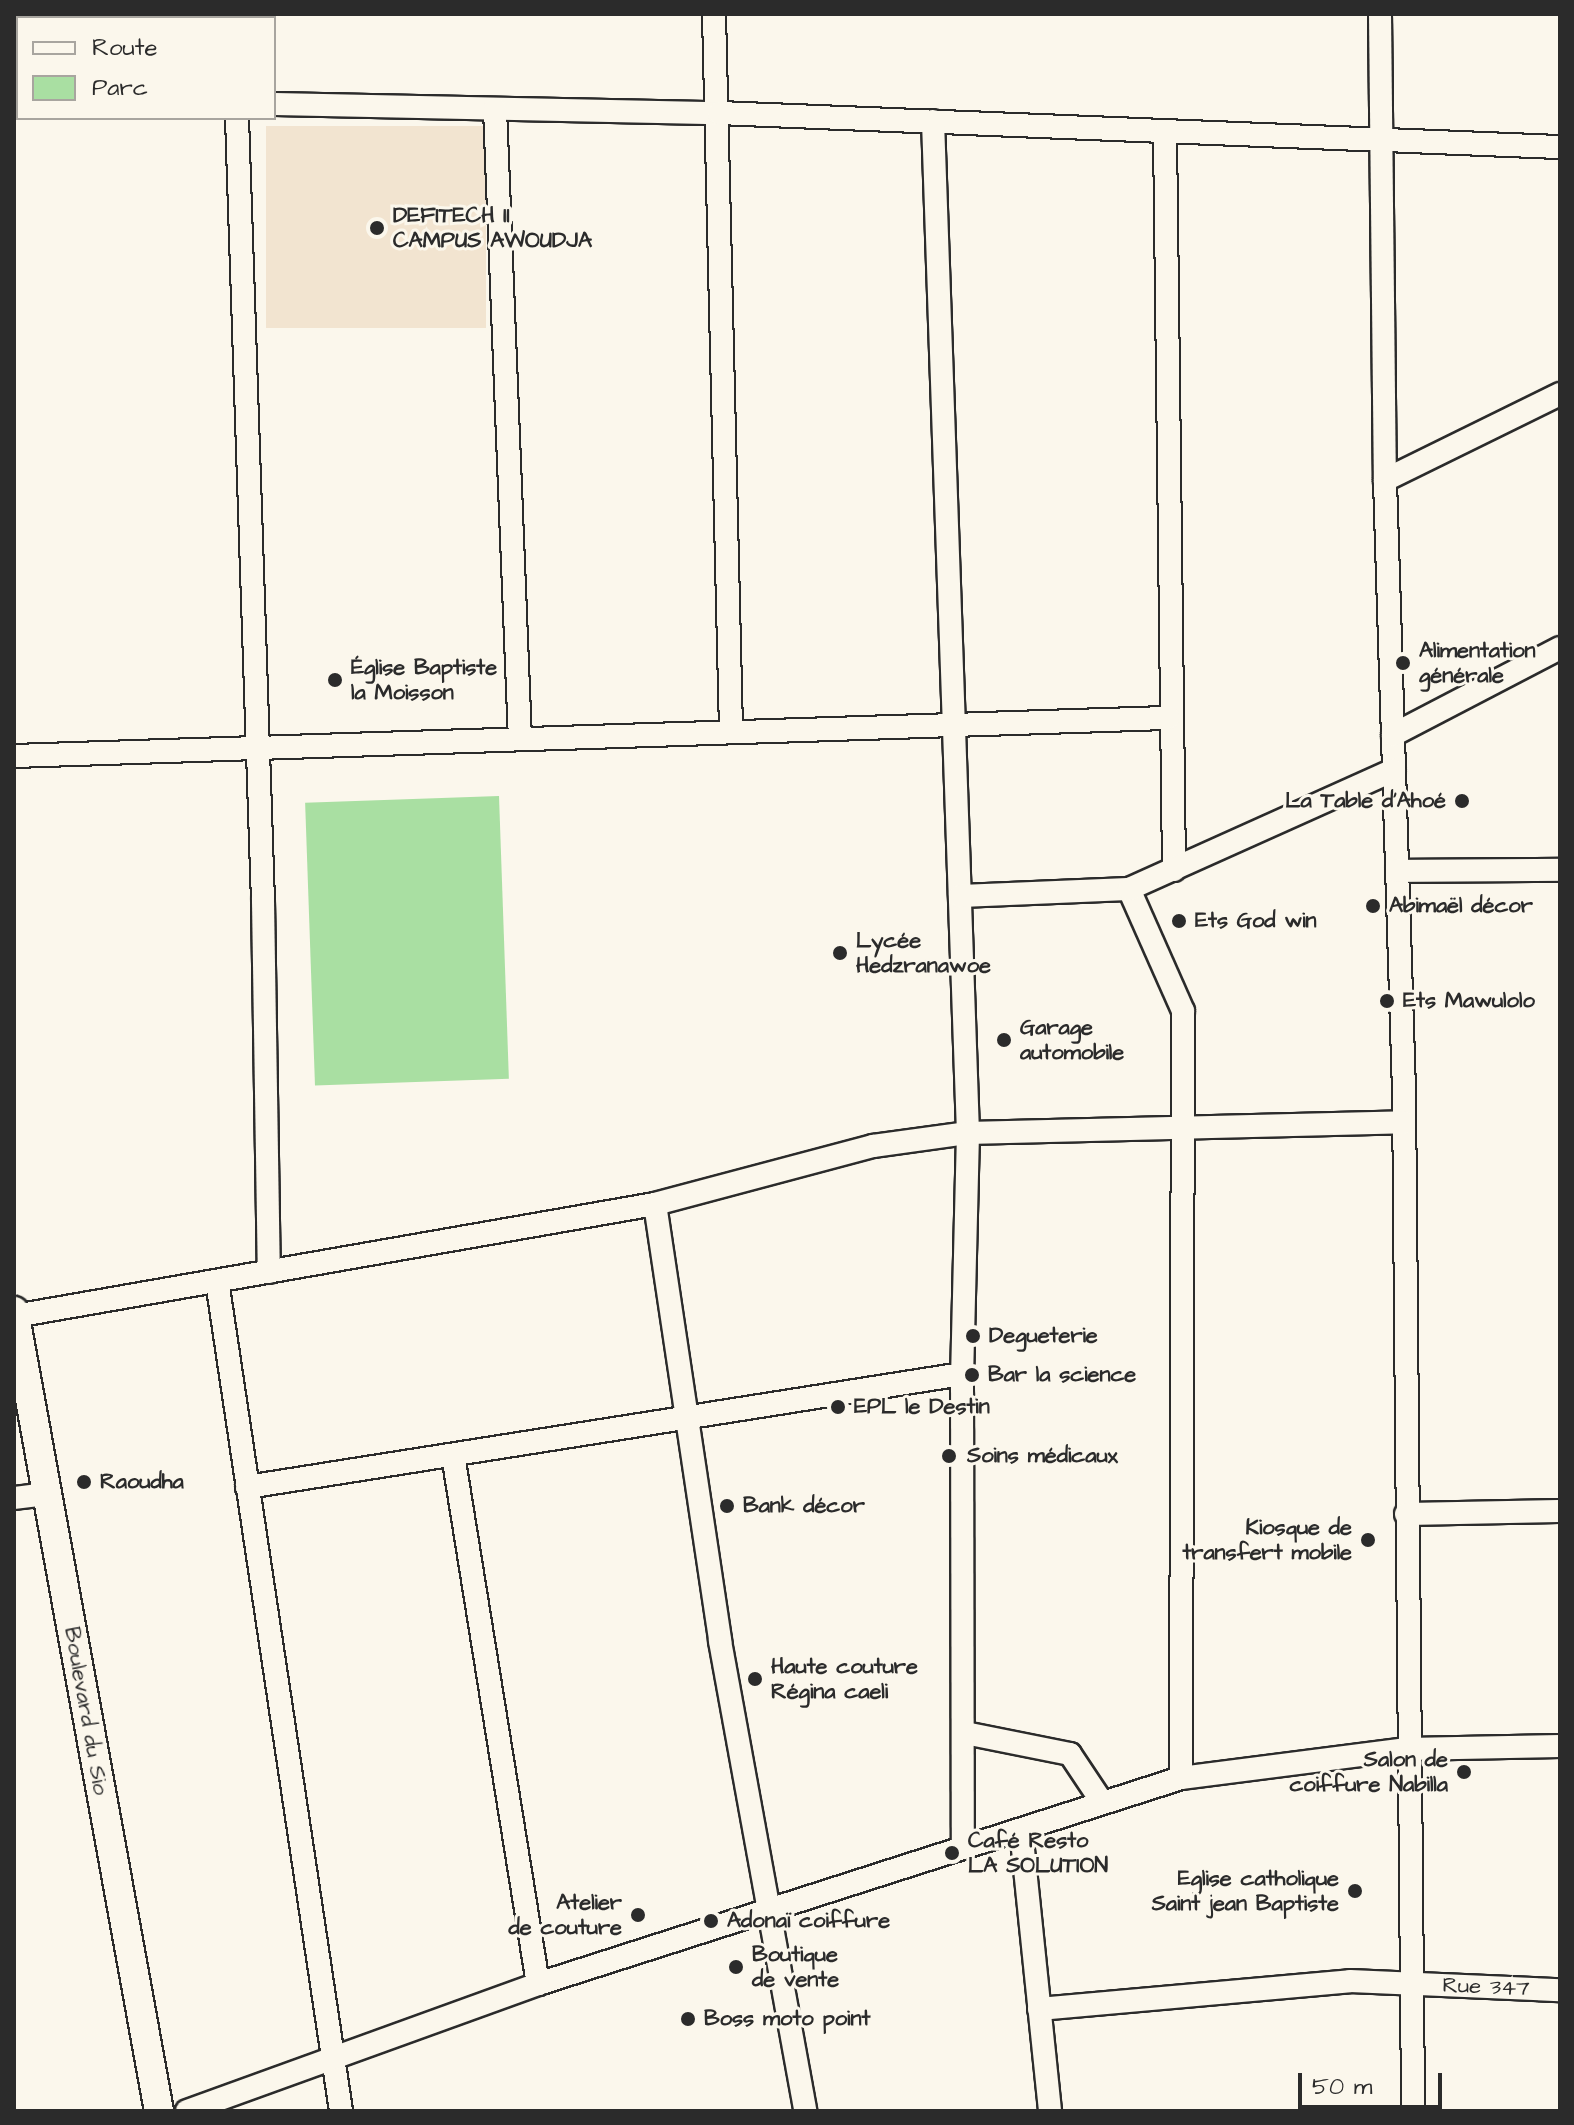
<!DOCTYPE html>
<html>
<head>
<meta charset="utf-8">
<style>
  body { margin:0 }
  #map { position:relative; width:1574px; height:2125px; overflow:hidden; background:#fbf7ec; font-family:"Architects Daughter",sans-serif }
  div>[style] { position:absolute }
  .built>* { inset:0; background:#f2e4d0; transform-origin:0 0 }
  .green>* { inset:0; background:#a9dfa2; transform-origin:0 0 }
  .roads { filter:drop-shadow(2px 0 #2b2b2b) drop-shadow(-2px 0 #2b2b2b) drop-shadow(0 2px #2b2b2b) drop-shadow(0 -2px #2b2b2b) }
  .minor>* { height:22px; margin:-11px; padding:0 11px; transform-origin:11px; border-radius:11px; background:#fbf7ec }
  .tertiary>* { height:28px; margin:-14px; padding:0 14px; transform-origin:14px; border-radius:14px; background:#fbf7ec }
  .dots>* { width:22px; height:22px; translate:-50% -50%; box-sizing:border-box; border:4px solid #fbf7ec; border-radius:50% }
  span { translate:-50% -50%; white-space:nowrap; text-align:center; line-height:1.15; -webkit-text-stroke:6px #fbf7ec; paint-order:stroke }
  .poi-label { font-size:22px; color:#2b2b2b; font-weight:700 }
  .left { translate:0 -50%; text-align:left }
  .right { translate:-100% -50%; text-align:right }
  .street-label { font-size:22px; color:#2b2b2b }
  .frame { position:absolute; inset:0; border:16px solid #2b2b2b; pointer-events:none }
  .legend { position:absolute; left:16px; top:16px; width:260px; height:104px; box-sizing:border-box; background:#fbf7ec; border:2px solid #a8a59f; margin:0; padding:10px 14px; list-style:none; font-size:24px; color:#2b2b2b }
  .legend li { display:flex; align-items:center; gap:16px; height:40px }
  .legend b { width:40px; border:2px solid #a8a59f }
  .scale { position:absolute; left:1298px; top:2073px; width:144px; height:36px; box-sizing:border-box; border:4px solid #2b2b2b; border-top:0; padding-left:10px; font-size:24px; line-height:28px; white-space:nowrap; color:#2b2b2b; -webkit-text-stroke:6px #fbf7ec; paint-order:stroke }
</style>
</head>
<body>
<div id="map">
  <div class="built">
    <div style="left:486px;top:126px;width:202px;height:220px;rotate:90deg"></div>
  </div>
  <div class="green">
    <div style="left:499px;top:796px;width:283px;height:194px;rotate:88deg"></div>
  </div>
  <div class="roads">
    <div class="minor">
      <div style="left:714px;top:14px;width:718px;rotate:88.64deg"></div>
      <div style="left:1380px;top:14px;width:466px;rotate:89.4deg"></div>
      <div style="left:1385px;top:480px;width:612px;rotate:88.22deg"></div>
      <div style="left:1404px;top:1092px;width:1019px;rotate:89.49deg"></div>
      <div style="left:14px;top:99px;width:4px"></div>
      <div style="left:274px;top:104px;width:445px;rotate:1.2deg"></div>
      <div style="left:719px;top:113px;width:842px;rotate:2.32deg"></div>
      <div style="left:495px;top:109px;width:630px;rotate:87.73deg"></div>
      <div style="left:237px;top:118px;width:783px;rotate:88.1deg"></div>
      <div style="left:263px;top:901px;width:371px;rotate:89.1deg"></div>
      <div style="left:933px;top:121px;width:1013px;rotate:88.02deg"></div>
      <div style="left:968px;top:1133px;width:241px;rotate:91.4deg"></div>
      <div style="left:962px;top:1374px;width:474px;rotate:89.9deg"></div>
      <div style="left:1165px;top:133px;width:737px;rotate:89.3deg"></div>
      <div style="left:1385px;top:480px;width:195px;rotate:-26.2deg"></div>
      <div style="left:1393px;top:735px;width:188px;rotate:-27.5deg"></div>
      <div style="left:14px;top:756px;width:1155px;rotate:-1.89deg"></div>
      <div style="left:1397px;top:871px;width:163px;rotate:-0.4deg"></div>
      <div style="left:1129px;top:889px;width:133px;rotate:66.1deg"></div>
      <div style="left:1183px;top:1011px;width:767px;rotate:90.15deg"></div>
      <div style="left:960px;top:896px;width:169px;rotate:-2.4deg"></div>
      <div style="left:1129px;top:889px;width:290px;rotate:-24.2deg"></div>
      <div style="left:655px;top:1204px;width:442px;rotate:81.5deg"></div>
      <div style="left:720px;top:1641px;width:478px;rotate:79.7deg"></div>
      <div style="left:217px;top:1281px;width:839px;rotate:81.5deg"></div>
      <div style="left:15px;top:1316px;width:650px;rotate:-9.93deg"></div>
      <div style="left:655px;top:1204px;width:226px;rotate:-14.9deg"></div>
      <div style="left:873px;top:1146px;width:96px;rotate:-7.8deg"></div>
      <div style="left:968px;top:1133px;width:436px;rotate:-1.4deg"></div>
      <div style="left:453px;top:1455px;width:536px;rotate:80.87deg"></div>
      <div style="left:247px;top:1487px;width:724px;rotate:-8.98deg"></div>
      <div style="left:14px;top:1498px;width:32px;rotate:-7deg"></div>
      <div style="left:1406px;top:1514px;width:154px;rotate:-1.1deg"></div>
      <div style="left:965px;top:1733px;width:107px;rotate:11.3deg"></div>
      <div style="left:1070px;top:1754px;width:58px;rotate:56.3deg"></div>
      <div style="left:1021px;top:1830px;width:282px;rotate:84.1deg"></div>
      <div style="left:1039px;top:2009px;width:312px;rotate:-5.1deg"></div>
      <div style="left:1350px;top:1981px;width:210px;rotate:2.5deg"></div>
      <div style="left:187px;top:2111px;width:373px;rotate:-19.9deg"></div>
      <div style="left:538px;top:1984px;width:675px;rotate:-17.76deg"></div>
      <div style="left:1181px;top:1778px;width:228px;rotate:-7.3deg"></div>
      <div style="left:1407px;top:1749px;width:153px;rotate:-1.1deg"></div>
    </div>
    <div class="tertiary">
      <div style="left:14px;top:1311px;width:813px;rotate:79.73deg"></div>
    </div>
  </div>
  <div class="dots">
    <div style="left:377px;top:228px;background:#2b2b2b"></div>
    <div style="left:1403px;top:663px;background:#2b2b2b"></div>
    <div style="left:335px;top:680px;background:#2b2b2b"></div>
    <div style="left:1462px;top:801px;background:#2b2b2b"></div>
    <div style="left:1373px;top:906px;background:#2b2b2b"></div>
    <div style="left:1179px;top:921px;background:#2b2b2b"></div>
    <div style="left:840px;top:953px;background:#2b2b2b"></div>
    <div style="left:1387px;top:1001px;background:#2b2b2b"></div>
    <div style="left:1004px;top:1040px;background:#2b2b2b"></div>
    <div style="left:973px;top:1336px;background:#2b2b2b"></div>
    <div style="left:972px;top:1375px;background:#2b2b2b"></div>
    <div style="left:838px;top:1407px;background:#2b2b2b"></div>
    <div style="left:949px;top:1456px;background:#2b2b2b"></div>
    <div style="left:84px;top:1482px;background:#2b2b2b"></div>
    <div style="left:727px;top:1506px;background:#2b2b2b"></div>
    <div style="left:1368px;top:1540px;background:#2b2b2b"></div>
    <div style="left:755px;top:1679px;background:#2b2b2b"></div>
    <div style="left:1464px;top:1772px;background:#2b2b2b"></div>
    <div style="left:952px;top:1853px;background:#2b2b2b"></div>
    <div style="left:1355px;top:1891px;background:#2b2b2b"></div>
    <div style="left:638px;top:1915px;background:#2b2b2b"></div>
    <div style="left:711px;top:1921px;background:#2b2b2b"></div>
    <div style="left:736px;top:1967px;background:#2b2b2b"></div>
    <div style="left:688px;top:2019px;background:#2b2b2b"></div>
  </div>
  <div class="poi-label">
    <span class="left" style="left:393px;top:228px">DEFITECH II<br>CAMPUS AWOUDJA</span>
    <span class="left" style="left:1419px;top:663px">Alimentation<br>générale</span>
    <span class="left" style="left:351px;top:680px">Église Baptiste<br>la Moisson</span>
    <span class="right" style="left:1446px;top:801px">La Table d’Ahoé</span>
    <span class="left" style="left:1389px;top:906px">Abimaël décor</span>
    <span class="left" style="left:1195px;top:921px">Ets God win</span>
    <span class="left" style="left:856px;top:953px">Lycée<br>Hedzranawoe</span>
    <span class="left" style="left:1403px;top:1001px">Ets Mawulolo</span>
    <span class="left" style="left:1020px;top:1040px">Garage<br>automobile</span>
    <span class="left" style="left:989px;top:1336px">Degueterie</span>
    <span class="left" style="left:988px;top:1375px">Bar la science</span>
    <span class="left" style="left:854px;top:1407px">EPL le Destin</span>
    <span class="left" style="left:967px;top:1456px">Soins médicaux</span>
    <span class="left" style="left:100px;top:1482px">Raoudha</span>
    <span class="left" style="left:743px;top:1506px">Bank décor</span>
    <span class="right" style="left:1352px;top:1540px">Kiosque de<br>transfert mobile</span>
    <span class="left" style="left:771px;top:1679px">Haute couture<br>Régina caeli</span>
    <span class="right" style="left:1448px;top:1772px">Salon de<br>coiffure Nabilla</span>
    <span class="left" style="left:968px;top:1853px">Café Resto<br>LA SOLUTION</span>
    <span class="right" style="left:1339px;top:1891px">Eglise catholique<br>Saint jean Baptiste</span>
    <span class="right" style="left:622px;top:1915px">Atelier<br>de couture</span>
    <span class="left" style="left:727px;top:1921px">Adonaï coiffure</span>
    <span class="left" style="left:752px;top:1967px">Boutique<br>de vente</span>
    <span class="left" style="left:704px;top:2019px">Boss moto point</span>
  </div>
  <div class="street-label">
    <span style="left:86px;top:1711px;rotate:80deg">Boulevard du Sio</span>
    <span style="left:1486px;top:1987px;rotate:2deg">Rue 347</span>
  </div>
  <div class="frame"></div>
  <ul class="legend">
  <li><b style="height:10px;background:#fbf7ec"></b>Route</li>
  <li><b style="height:22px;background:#a9dfa2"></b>Parc</li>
  </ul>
  <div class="scale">50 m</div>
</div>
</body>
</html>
